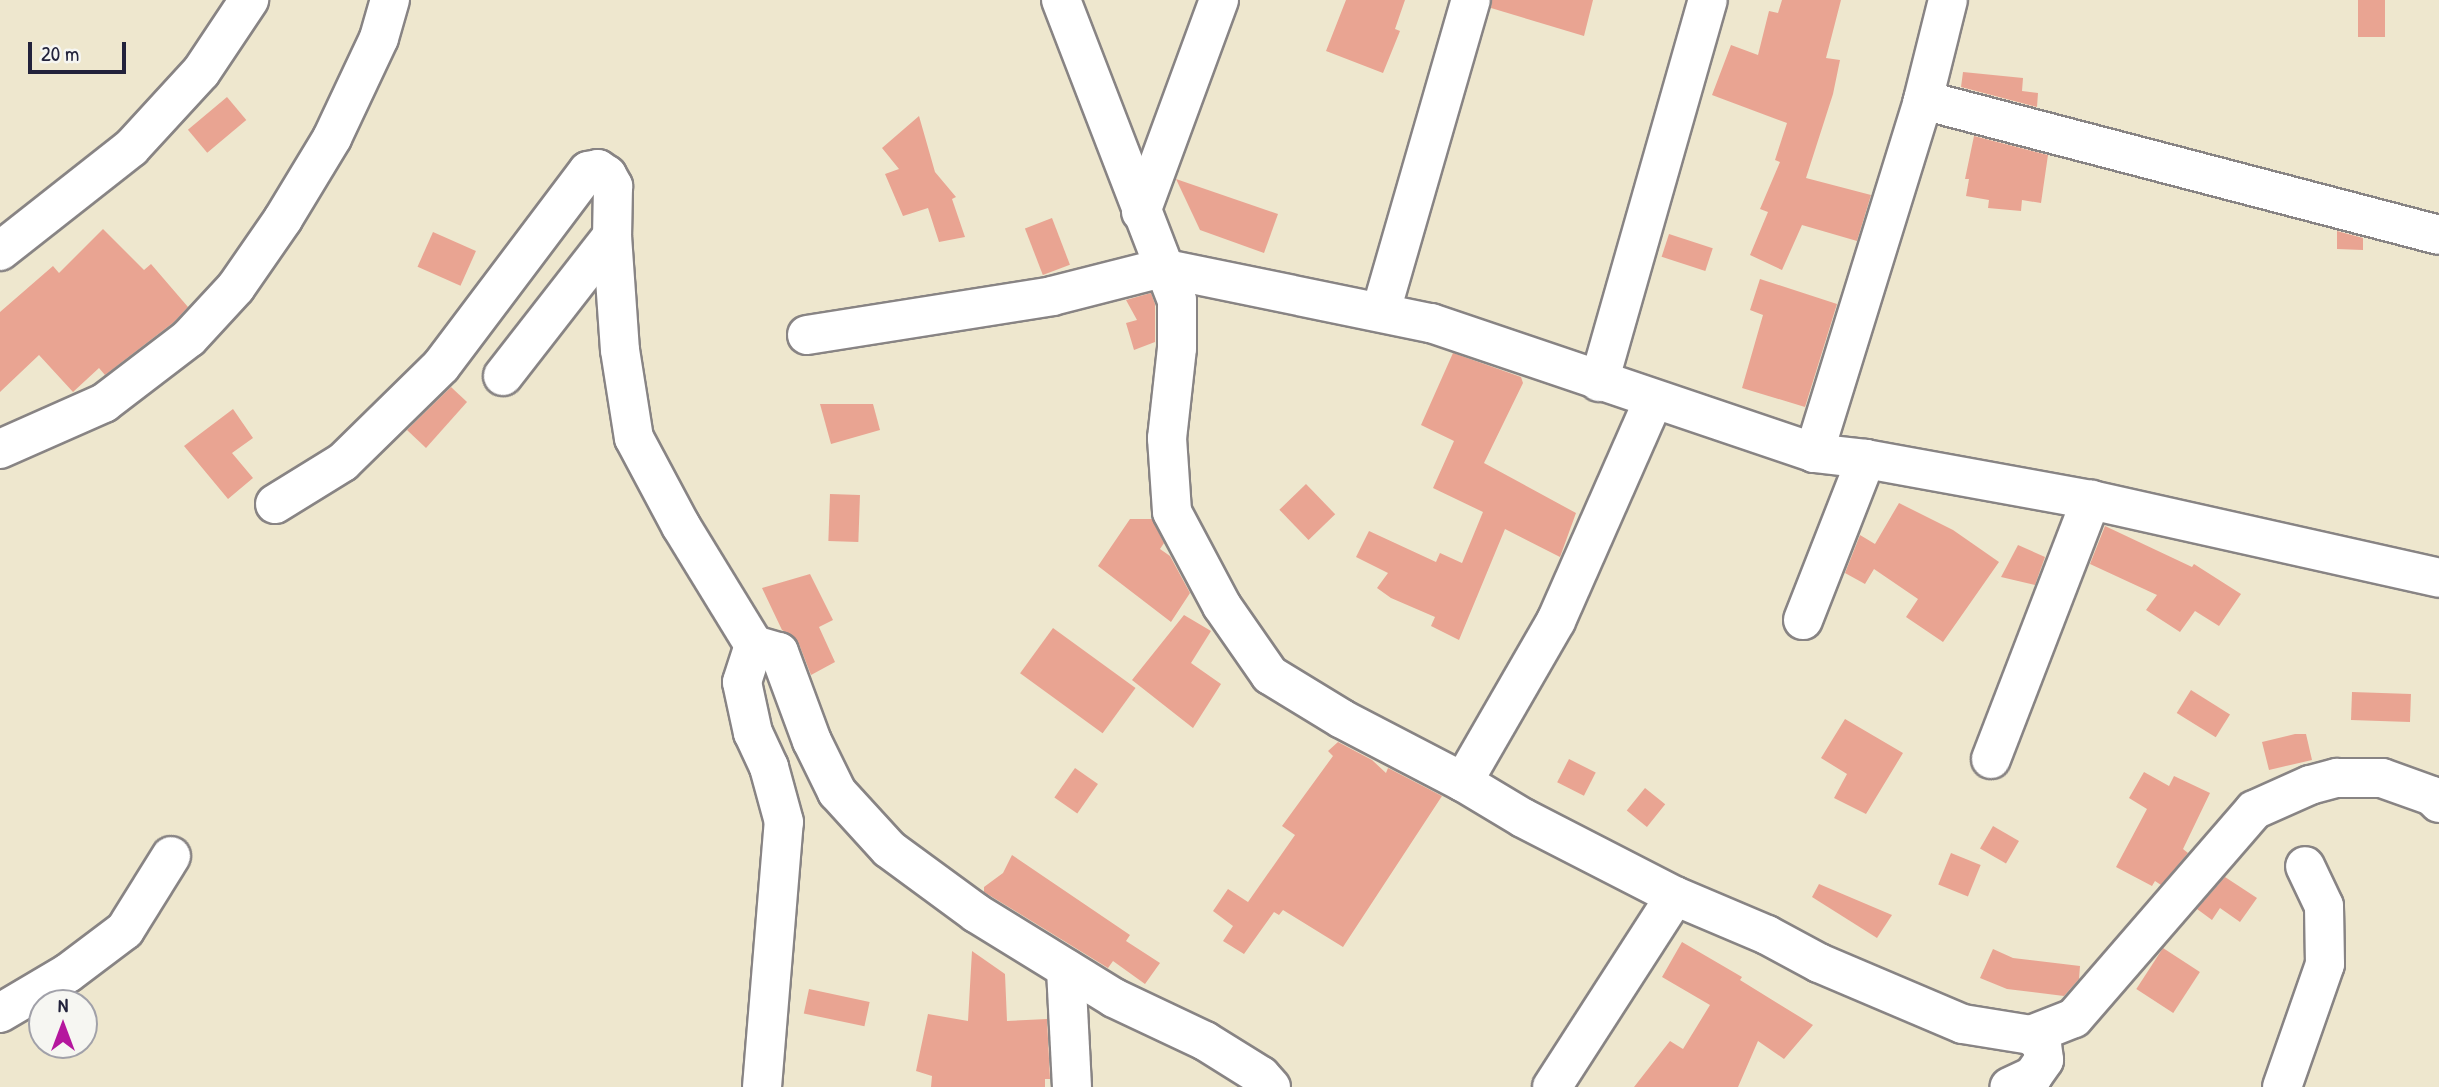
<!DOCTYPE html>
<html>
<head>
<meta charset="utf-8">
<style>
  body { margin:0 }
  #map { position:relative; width:2439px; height:1087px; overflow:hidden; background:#eee7ce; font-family:"Patrick Hand",sans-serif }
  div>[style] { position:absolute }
  .building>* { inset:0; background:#e9a492; transform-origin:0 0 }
  .roads { filter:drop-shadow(2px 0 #888484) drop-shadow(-2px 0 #888484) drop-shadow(0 2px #888484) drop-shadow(0 -2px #888484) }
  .street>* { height:38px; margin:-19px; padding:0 19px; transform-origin:19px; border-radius:19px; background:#fff }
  span { translate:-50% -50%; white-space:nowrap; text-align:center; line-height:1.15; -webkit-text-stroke:5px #f6f6f2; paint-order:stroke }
  .north { position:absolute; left:28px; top:989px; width:70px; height:70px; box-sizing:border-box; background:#f6f6f2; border:2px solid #a1a1a9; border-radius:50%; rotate:0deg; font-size:19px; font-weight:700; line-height:28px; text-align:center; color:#22223b }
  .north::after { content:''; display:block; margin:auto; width:24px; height:32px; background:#b5179e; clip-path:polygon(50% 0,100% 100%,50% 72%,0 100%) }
  .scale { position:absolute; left:28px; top:42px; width:98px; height:32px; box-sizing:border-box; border:4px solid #22223b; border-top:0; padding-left:9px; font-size:21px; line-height:24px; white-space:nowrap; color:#22223b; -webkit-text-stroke:5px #f6f6f2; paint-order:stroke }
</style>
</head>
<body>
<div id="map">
  <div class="building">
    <div style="clip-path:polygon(1346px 0,1405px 0,1395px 29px,1400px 31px,1383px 73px,1326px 51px)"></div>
    <div style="clip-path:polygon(1492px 0,1593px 0,1584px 36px,1491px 8px)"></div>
    <div style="clip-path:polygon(1782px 0,1841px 0,1826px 58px,1840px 60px,1833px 94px,1806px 178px,1871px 195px,1857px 241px,1802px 225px,1782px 270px,1750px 255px,1768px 212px,1760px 209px,1780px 162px,1775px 160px,1787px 123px,1712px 95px,1731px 45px,1758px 55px,1769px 11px,1778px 13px)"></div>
    <div style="left:2358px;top:0;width:27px;height:37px"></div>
    <div style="clip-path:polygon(1963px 72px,2023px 78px,2022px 91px,2038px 93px,2037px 107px,1961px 87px)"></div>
    <div style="left:227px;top:97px;width:30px;height:51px;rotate:50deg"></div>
    <div style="clip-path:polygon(919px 116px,935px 172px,956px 197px,952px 199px,965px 237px,939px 242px,928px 208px,903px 216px,885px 174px,899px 169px,882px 148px)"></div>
    <div style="clip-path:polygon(1974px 136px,2048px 155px,2041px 203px,2022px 200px,2021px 211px,1988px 208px,1989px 200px,1966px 196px,1969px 179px,1965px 179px)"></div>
    <div style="clip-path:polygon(1176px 179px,1278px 214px,1264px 253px,1200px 230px)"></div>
    <div style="left:1052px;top:218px;width:50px;height:29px;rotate:69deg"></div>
    <div style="clip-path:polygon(103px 229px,144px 270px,151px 264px,188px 307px,174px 322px,105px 375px,99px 368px,73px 392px,39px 355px,0 392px,0 312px,53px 266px,59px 273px)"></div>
    <div style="clip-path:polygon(2337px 231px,2363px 238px,2363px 250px,2337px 249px)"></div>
    <div style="left:433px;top:232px;width:47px;height:38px;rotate:24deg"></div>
    <div style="left:1669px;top:234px;width:46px;height:24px;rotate:18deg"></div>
    <div style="clip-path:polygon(1760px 279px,1837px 304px,1805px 407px,1742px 388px,1763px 315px,1750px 310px)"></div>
    <div style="clip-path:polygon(1151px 293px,1155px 304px,1155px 342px,1134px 350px,1126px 323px,1137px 320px,1126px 300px)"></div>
    <div style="clip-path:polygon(1453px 353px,1521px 377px,1523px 383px,1484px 463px,1576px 513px,1560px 557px,1505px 529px,1459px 640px,1431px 626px,1435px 617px,1391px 598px,1377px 588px,1388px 573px,1356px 557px,1369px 531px,1436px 562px,1440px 553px,1462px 563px,1483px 512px,1433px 488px,1454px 441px,1421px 425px)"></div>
    <div style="clip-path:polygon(451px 387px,467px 402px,426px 448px,407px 430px)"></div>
    <div style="clip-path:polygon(820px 404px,873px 404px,880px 430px,831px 444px)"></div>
    <div style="clip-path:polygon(233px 409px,253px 438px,232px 453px,253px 478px,228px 499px,184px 446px)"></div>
    <div style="left:1306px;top:484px;width:42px;height:37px;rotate:46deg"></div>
    <div style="left:830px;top:494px;width:30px;height:47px;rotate:2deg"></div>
    <div style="clip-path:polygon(1899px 503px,1953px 530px,1999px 562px,1943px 642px,1906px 617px,1918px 599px,1874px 569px,1865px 584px,1845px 573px,1860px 535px,1875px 544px)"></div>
    <div style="clip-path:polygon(1130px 519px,1152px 519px,1164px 543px,1160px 549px,1170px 556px,1190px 593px,1171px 622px,1098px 566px)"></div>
    <div style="clip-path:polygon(2105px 526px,2192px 567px,2194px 564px,2241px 594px,2219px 626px,2195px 611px,2180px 632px,2146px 610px,2157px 595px,2090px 564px)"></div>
    <div style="clip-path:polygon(2018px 545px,2045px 557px,2035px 585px,2001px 577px)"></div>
    <div style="clip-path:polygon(810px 574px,833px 620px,819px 627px,835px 662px,811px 675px,799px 644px,793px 636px,782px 630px,762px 588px)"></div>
    <div style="clip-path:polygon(1184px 615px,1211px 631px,1191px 663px,1221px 684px,1193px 728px,1132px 680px)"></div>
    <div style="left:1053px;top:628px;width:102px;height:56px;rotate:36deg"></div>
    <div style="left:2191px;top:690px;width:46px;height:27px;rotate:32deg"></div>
    <div style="left:2352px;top:692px;width:59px;height:28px;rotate:2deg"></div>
    <div style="clip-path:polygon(1845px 719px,1903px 753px,1866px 814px,1834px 798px,1847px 774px,1821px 758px)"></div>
    <div style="clip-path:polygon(2295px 734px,2306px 734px,2312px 760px,2269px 770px,2262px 742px)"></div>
    <div style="clip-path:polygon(1338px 742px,1372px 760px,1386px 773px,1388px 768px,1442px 796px,1343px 947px,1283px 910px,1279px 915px,1274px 912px,1244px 954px,1223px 941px,1233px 926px,1213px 911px,1228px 889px,1248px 902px,1295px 835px,1282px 826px,1333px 756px,1328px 751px)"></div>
    <div style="left:1569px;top:759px;width:30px;height:26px;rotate:27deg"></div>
    <div style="left:1075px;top:768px;width:28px;height:36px;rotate:35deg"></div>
    <div style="clip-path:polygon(2144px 772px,2169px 786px,2174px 776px,2210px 793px,2183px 849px,2188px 853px,2161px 885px,2155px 881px,2152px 886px,2116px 867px,2147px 809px,2129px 798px)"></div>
    <div style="left:1645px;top:788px;width:26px;height:29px;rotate:39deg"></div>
    <div style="left:1993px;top:826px;width:30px;height:26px;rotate:30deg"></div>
    <div style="left:1951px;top:853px;width:32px;height:34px;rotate:22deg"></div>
    <div style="clip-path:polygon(1012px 855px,1130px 935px,1126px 941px,1160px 963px,1145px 984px,1113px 961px,1108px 968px,984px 892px,984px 887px,1003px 873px)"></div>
    <div style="clip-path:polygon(2225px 877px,2257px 898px,2240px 922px,2220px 908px,2212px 920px,2197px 909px)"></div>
    <div style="clip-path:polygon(1819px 884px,1892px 915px,1877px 938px,1812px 897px)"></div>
    <div style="clip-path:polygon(1682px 942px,1742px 977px,1740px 980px,1813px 1025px,1784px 1059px,1758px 1041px,1738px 1087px,1634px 1087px,1670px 1041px,1683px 1049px,1710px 1005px,1662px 977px)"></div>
    <div style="left:2163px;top:948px;width:44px;height:49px;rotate:33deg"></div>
    <div style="clip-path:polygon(1993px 949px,2013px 958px,2080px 966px,2079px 979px,2064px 996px,2007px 989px,1980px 978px)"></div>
    <div style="clip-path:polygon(972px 951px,1005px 974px,1007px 1021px,1047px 1019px,1050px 1079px,1045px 1079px,1045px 1087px,931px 1087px,932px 1076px,916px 1071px,928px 1014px,968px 1021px)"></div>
    <div style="left:809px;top:989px;width:62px;height:25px;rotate:12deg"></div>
  </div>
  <div class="roads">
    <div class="street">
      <div style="left:1061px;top:0;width:322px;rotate:68.9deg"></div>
      <div style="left:1177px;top:300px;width:48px;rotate:90deg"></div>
      <div style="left:1177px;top:348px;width:91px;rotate:96.3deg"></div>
      <div style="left:1167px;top:438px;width:74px;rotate:86.1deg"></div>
      <div style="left:1172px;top:512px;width:106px;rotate:62deg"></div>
      <div style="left:1222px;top:606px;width:84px;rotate:55.2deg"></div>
      <div style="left:1270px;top:675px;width:84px;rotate:31.4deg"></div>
      <div style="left:1342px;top:719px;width:136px;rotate:27.5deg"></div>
      <div style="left:1463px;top:782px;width:70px;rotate:31deg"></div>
      <div style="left:1523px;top:818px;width:171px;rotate:27.2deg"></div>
      <div style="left:1675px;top:896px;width:100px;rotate:23deg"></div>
      <div style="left:1767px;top:935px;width:59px;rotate:28.3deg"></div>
      <div style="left:1819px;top:963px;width:156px;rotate:23deg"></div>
      <div style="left:1963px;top:1024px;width:69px;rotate:9.2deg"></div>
      <div style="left:2031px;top:1035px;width:15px;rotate:42deg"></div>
      <div style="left:2042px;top:1045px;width:15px;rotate:82deg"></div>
      <div style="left:2044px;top:1060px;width:19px;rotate:125deg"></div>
      <div style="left:2033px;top:1076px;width:26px;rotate:155deg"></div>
      <div style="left:1923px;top:100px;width:533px;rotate:14.66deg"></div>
      <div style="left:1141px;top:212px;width:226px;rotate:-69.8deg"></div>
      <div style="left:0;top:251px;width:167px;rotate:-38.2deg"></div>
      <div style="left:131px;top:148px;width:103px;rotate:-47.4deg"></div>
      <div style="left:201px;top:72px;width:87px;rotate:-56.3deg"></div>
      <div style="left:1381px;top:311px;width:324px;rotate:-73.9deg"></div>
      <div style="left:807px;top:335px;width:248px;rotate:-9deg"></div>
      <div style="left:1052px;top:296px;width:114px;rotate:-14.3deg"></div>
      <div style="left:1162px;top:268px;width:275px;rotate:11.6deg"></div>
      <div style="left:1431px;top:323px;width:404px;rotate:18.7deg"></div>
      <div style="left:1814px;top:453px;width:52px;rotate:6.6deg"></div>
      <div style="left:1866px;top:459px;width:229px;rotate:10.3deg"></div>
      <div style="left:2091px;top:500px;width:357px;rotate:12.6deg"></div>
      <div style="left:503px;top:376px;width:177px;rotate:-52.1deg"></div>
      <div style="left:1599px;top:382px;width:397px;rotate:-74.1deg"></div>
      <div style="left:0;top:449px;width:114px;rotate:-23.9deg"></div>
      <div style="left:104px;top:403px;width:107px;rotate:-37.4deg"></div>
      <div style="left:189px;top:338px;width:69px;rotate:-47.3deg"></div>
      <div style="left:236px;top:287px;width:83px;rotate:-55.3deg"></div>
      <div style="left:283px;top:219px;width:95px;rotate:-58.8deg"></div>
      <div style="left:332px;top:138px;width:110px;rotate:-64.8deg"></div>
      <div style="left:379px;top:38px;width:40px;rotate:-74deg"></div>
      <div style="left:1814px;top:453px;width:369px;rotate:-72.8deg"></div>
      <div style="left:1923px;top:100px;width:103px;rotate:-76deg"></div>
      <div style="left:275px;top:504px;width:80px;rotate:-31.7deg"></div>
      <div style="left:343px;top:462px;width:137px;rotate:-44.4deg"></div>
      <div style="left:441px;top:366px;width:244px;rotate:-53deg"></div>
      <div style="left:588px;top:171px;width:10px;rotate:-11deg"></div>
      <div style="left:598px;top:169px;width:11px;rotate:34deg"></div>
      <div style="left:607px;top:175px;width:13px;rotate:61deg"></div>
      <div style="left:613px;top:186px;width:50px;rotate:91.1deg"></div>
      <div style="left:612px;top:236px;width:114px;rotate:86deg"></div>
      <div style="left:620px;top:350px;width:89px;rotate:81deg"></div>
      <div style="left:634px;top:438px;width:100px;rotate:61.9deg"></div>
      <div style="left:681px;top:526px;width:140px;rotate:58.5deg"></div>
      <div style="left:1803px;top:620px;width:173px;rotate:-68.6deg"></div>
      <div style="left:1991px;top:759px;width:278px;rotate:-68.9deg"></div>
      <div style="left:1463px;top:782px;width:186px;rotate:-60deg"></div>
      <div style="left:1556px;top:621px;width:240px;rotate:-66.2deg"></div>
      <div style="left:1066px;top:969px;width:118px;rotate:87.1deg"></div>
      <div style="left:0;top:1013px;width:79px;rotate:-30.5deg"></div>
      <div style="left:68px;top:973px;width:71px;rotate:-37deg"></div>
      <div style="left:125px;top:930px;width:87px;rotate:-58.1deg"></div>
      <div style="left:2031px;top:1035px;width:46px;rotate:-21.6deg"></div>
      <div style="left:2074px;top:1018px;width:275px;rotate:-49.1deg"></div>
      <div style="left:2254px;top:810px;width:61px;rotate:-24.1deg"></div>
      <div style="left:2310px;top:785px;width:28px;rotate:-15deg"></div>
      <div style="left:2337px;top:778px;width:45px"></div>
      <div style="left:2382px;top:778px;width:53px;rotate:19.8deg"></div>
      <div style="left:2432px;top:796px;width:10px;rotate:45deg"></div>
      <div style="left:762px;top:1087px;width:266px;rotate:-85.3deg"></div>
      <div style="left:784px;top:822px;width:57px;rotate:-105.3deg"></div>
      <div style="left:769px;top:767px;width:38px;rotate:-115deg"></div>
      <div style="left:753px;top:733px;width:52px;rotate:-102.2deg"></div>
      <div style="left:742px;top:682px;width:39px;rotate:-72deg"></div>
      <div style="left:754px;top:645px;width:26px;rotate:16deg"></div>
      <div style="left:779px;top:652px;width:95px;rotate:69.7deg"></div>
      <div style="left:812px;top:741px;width:57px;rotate:63.9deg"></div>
      <div style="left:837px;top:792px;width:77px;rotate:47.6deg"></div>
      <div style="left:889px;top:849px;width:108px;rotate:36.3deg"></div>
      <div style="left:976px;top:913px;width:162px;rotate:31.6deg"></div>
      <div style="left:1114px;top:998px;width:101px;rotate:25.3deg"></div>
      <div style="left:1205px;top:1041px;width:66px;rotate:32deg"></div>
      <div style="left:1261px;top:1076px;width:15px;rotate:48deg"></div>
      <div style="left:1552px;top:1087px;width:227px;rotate:-57.2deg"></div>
      <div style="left:2282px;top:1087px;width:130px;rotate:-70.7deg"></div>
      <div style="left:2325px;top:964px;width:58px;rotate:-91deg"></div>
      <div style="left:2324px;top:906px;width:44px;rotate:-115.4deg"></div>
    </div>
  </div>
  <div class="north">N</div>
  <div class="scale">20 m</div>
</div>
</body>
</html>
